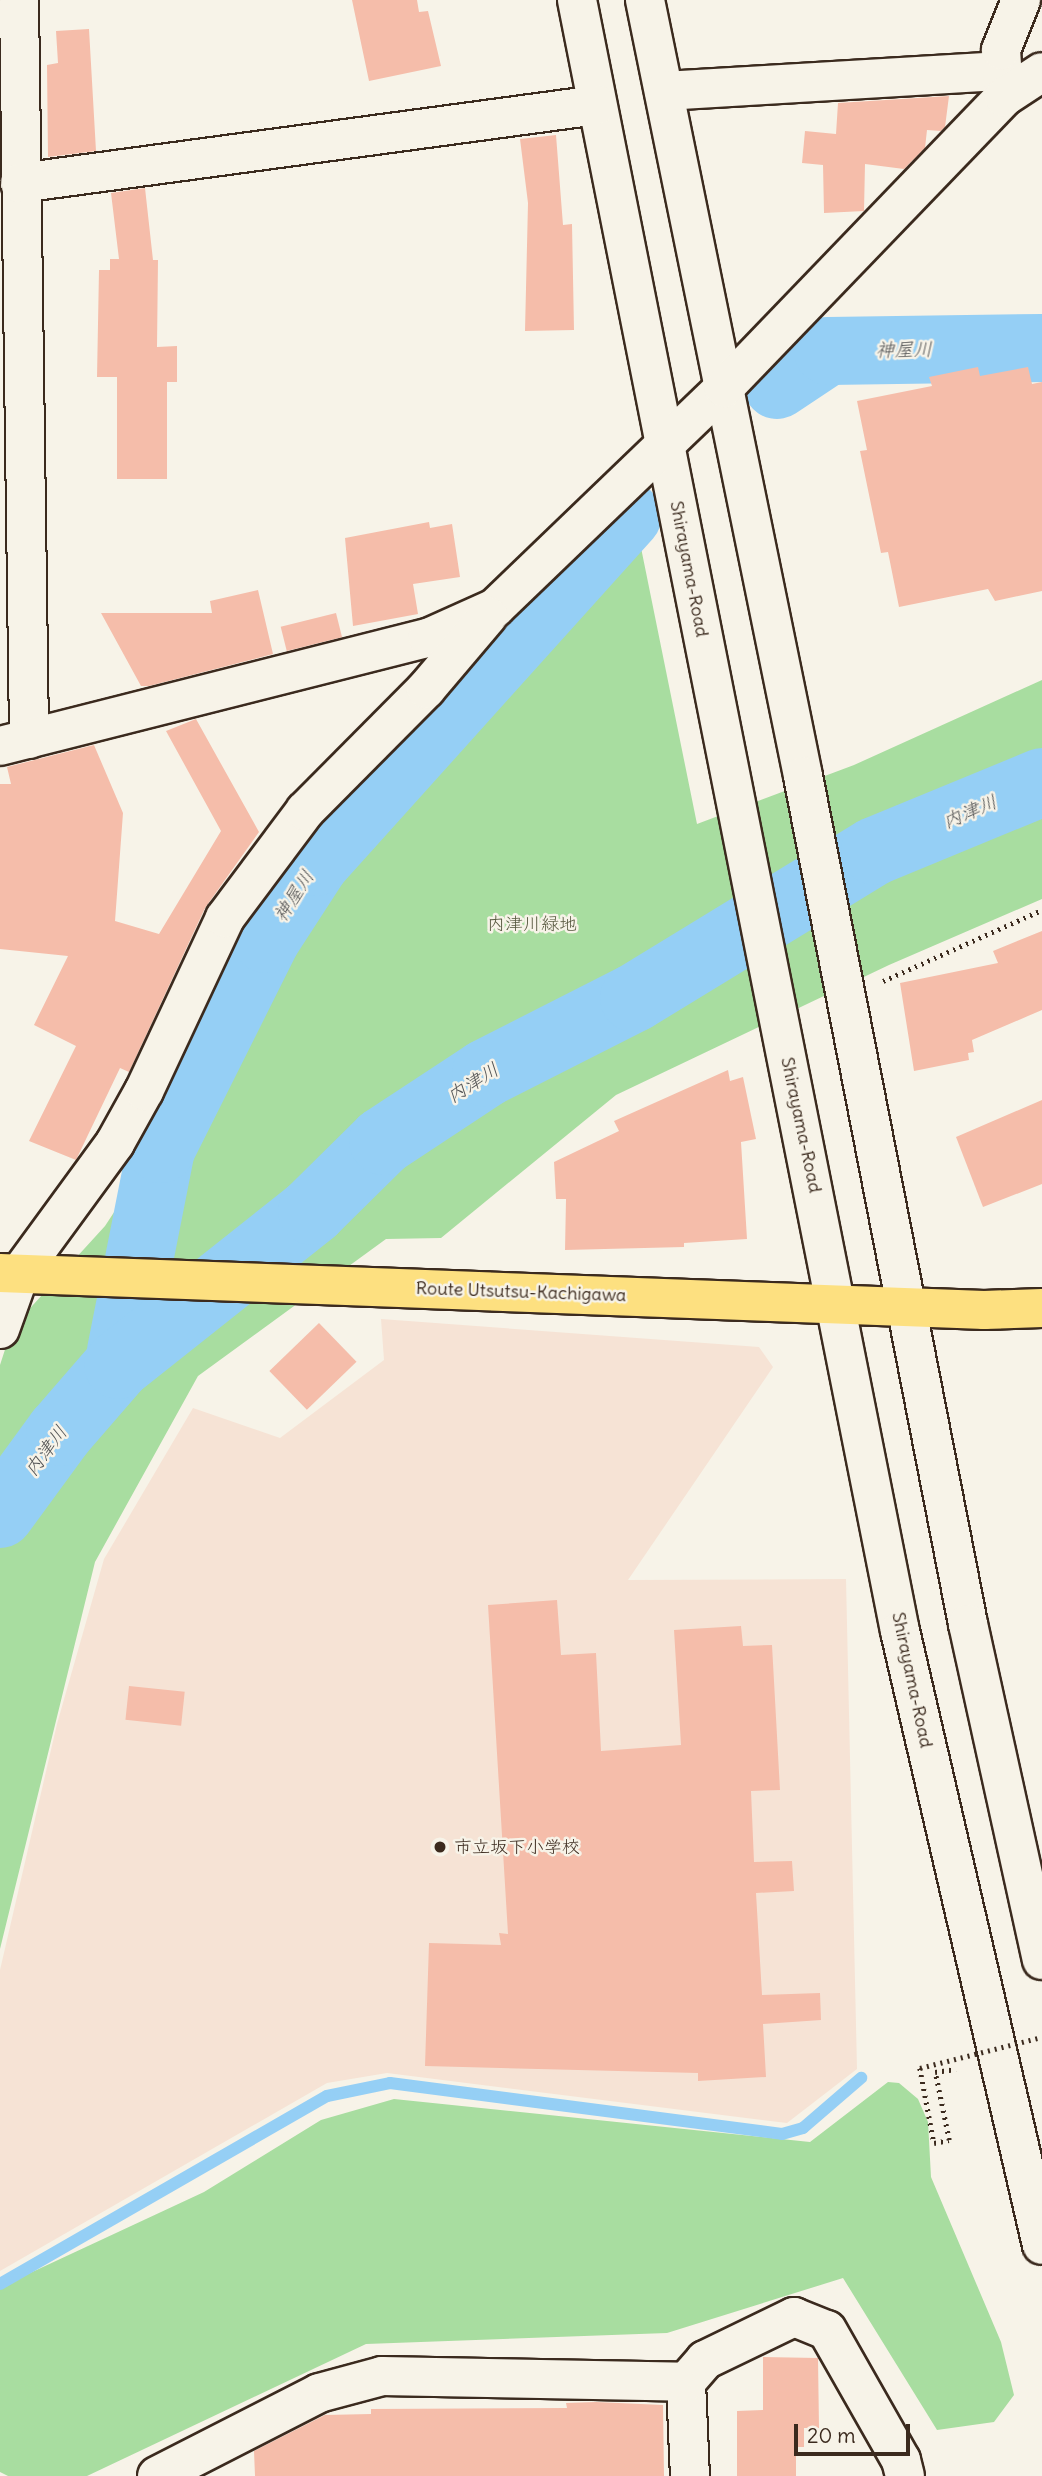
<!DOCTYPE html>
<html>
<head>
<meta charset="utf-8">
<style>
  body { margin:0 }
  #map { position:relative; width:1042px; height:2476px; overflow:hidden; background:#f7f3e8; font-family:Delius,"Klee One",sans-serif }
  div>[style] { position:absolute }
  .built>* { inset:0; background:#f6e3d5 }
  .green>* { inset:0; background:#a8dda0 }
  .stream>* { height:12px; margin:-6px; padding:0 6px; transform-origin:6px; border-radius:6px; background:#95cff5 }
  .river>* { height:68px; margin:-34px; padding:0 34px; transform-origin:34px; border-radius:34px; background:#95cff5 }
  .building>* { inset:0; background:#f5bdaa; transform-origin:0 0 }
  .path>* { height:4.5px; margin-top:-2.25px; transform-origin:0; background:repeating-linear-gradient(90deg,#3b2a1e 0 2px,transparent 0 7px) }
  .roads { filter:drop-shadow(2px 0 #3b2a1e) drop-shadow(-2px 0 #3b2a1e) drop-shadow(0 2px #3b2a1e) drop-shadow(0 -2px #3b2a1e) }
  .minor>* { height:38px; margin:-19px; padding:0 19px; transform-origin:19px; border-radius:19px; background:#f7f3e8 }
  .major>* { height:38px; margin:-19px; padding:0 19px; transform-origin:19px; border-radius:19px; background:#fde080 }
  .path-bridge>* { height:4.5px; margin-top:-2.25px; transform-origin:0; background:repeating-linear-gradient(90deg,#3b2a1e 0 2px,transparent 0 7px) }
  .dots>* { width:19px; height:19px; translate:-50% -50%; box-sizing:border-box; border:4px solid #f7f3e8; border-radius:50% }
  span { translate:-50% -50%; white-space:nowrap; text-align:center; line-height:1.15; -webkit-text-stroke:5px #f7f3e8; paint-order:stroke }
  .street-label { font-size:18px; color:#3b2a1e }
  .park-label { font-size:18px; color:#56573e }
  .poi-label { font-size:18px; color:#3b2a1e }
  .left { translate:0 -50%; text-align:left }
  .water-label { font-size:19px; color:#525354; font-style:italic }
  .scale { position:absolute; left:794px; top:2424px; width:116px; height:32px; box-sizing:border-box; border:4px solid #3b2a1e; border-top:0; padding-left:9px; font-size:21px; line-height:24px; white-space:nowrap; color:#3b2a1e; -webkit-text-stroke:5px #f7f3e8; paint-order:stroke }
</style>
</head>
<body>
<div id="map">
  <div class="built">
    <div style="clip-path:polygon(381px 1319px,759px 1347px,773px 1367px,628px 1580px,846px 1579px,857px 2069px,787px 2123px,387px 2073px,327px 2083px,0 2271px,0 1970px,57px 1724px,104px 1559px,193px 1408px,280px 1438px,384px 1360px)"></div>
  </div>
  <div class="green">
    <div style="clip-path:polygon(636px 523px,697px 824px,854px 765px,1042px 680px,1042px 899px,889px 965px,616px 1095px,441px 1238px,386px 1239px,198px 1376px,95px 1562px,0 1949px,0 1365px,12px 1328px,105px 1226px,237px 1025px,297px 909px,514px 649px)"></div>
    <div style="clip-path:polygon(888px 2082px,899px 2083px,918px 2099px,928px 2122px,931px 2177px,1001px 2342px,1014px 2395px,994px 2422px,937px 2430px,843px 2278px,667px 2333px,366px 2344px,87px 2476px,8px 2476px,0 2472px,0 2287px,204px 2192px,321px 2120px,394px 2099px,810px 2142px)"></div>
  </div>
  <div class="stream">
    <div style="left:0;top:2284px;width:377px;rotate:-29.9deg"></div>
    <div style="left:327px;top:2096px;width:64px;rotate:-11.7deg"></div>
    <div style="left:390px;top:2083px;width:395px;rotate:7.4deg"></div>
    <div style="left:782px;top:2134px;width:22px;rotate:-16deg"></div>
    <div style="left:803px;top:2128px;width:77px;rotate:-40.8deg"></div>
  </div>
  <div class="river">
    <div style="left:777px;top:385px;width:61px;rotate:-33.7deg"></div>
    <div style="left:828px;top:351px;width:214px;rotate:-0.8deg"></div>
    <div style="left:121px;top:1351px;width:206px;rotate:-78.8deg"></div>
    <div style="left:161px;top:1149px;width:235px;rotate:-63.4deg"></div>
    <div style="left:266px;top:939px;width:92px;rotate:-57deg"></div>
    <div style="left:316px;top:862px;width:466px;rotate:-48deg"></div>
    <div style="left:0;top:1514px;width:102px;rotate:-53.8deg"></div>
    <div style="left:60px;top:1432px;width:89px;rotate:-49.1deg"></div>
    <div style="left:118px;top:1365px;width:248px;rotate:-38.4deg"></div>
    <div style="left:312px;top:1211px;width:100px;rotate:-44.6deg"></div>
    <div style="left:383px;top:1141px;width:123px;rotate:-33.4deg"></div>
    <div style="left:486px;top:1073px;width:166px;rotate:-26.9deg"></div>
    <div style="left:634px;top:998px;width:282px;rotate:-31.4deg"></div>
    <div style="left:875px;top:851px;width:181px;rotate:-22.4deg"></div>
  </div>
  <div class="building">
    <div style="clip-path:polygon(352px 0,417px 0,419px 12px,428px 11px,441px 66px,369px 81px)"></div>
    <div style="clip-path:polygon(89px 29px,96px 151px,48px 157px,47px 65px,58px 63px,56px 31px)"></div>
    <div style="clip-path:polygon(949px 96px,945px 127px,941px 131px,927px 130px,925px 148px,904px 169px,865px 164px,864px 211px,824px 213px,823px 165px,802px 163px,805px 131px,836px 134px,838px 103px)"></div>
    <div style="clip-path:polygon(556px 135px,563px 225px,572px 224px,574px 330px,525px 331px,528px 203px,520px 139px)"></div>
    <div style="clip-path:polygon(145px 188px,153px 260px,158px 260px,157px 347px,177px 346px,177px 382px,167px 382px,167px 479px,117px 479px,117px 377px,97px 377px,99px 270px,110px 270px,110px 259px,119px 259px,111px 193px)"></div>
    <div style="clip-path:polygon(978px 367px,980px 376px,1028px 367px,1032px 384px,1042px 382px,1042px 591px,995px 601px,988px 589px,899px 607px,888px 552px,881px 553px,860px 451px,867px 450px,857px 401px,932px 386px,929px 377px)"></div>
    <div style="clip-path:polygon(429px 522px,430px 528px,452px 524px,460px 577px,413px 584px,418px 614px,353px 626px,345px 538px)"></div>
    <div style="clip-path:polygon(258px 590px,273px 654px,149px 686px,141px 686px,101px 613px,212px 613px,210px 601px)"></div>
    <div style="left:336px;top:613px;width:25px;height:57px;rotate:76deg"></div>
    <div style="clip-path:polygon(196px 719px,259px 832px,205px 908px,129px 1072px,120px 1068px,76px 1160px,29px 1141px,76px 1046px,34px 1025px,68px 956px,0 949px,0 784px,11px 784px,7px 767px,94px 745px,123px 813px,115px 921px,159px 934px,221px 831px,166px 731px)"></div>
    <div style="clip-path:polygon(1042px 931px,1042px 1010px,972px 1040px,974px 1052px,968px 1053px,969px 1060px,914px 1071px,900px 983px,998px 963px,993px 951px)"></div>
    <div style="clip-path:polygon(728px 1070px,730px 1081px,743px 1077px,756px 1139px,741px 1142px,747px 1239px,684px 1243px,684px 1247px,565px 1250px,566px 1199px,556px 1199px,554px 1162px,619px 1131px,614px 1121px)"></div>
    <div style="clip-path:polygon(1042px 1100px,1042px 1184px,983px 1207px,956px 1137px)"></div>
    <div style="left:319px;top:1323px;width:54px;height:69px;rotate:46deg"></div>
    <div style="clip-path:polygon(557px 1600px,561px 1655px,596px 1653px,601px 1751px,681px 1745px,674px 1630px,741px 1626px,743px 1646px,772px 1645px,780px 1790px,751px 1791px,754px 1862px,792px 1861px,794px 1891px,756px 1893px,762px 1995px,820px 1993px,821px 2020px,763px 2024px,766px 2077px,698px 2081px,698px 2073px,425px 2066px,429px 1943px,501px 1945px,499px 1933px,508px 1934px,488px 1605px)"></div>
    <div style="left:129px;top:1686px;width:56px;height:34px;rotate:6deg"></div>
    <div style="clip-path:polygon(763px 2357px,818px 2358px,819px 2428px,804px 2428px,804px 2447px,796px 2447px,796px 2476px,737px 2476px,737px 2411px,763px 2410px)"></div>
    <div style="clip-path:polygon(596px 2402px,663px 2405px,664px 2476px,255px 2476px,254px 2451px,325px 2415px,371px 2414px,371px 2409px,567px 2408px,566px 2403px)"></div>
  </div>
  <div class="path">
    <div style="left:883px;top:981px;width:174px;rotate:-24.1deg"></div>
    <div style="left:920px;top:2068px;width:76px;rotate:79.4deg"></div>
    <div style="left:934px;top:2143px;width:15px;rotate:-11deg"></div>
    <div style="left:949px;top:2140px;width:69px;rotate:-101.6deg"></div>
    <div style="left:935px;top:2072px;width:21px;rotate:-8deg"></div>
  </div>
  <div class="roads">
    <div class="minor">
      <div style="left:19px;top:0;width:739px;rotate:89.22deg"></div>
      <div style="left:577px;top:0;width:1663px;rotate:78.8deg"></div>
      <div style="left:900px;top:1631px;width:630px;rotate:76.98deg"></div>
      <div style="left:645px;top:0;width:792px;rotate:78.49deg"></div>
      <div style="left:803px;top:776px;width:864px;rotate:78.99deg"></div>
      <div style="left:968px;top:1624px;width:344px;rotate:77.6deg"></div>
      <div style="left:664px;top:91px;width:339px;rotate:-3.4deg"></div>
      <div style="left:1004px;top:95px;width:45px;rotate:-93.8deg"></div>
      <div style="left:1001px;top:50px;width:54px;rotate:-68.2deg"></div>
      <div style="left:20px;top:183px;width:582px;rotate:-7.7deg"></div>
      <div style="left:0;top:746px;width:441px;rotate:-14.2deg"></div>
      <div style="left:428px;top:638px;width:73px;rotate:-24.1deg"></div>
      <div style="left:495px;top:608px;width:318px;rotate:-43.9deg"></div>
      <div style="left:724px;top:388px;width:404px;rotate:-46.1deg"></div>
      <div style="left:1004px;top:97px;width:45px;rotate:-33.3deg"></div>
      <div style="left:0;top:1329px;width:59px;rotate:-70.3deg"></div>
      <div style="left:20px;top:1273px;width:161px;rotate:-53.8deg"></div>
      <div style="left:115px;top:1143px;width:60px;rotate:-60.9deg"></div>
      <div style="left:144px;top:1091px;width:191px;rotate:-64.9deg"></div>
      <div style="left:225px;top:918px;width:134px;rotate:-53.2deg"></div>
      <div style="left:305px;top:811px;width:172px;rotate:-45.2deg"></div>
      <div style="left:426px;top:689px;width:96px;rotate:-49.7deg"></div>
      <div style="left:686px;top:2382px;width:94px;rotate:87.6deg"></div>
      <div style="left:157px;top:2476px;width:182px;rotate:-27.1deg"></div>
      <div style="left:319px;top:2393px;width:65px;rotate:-15.1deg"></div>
      <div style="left:382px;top:2376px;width:304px;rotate:1.1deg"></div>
      <div style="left:686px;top:2382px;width:29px;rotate:-49deg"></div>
      <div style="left:705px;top:2360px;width:99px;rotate:-25.8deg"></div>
      <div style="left:794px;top:2317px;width:35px;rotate:22deg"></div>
      <div style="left:827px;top:2330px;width:150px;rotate:60.4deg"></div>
      <div style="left:901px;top:2460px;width:16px;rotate:76deg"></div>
    </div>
    <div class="major">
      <div style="left:0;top:1273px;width:985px;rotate:2.15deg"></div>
      <div style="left:984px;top:1310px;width:58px;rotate:-2deg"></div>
    </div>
  </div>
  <div class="path-bridge">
    <div style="left:920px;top:2068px;width:126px;rotate:-14.3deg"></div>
  </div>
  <div class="dots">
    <div style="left:440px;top:1847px;background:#3b2a1e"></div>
  </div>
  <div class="street-label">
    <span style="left:689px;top:569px;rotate:79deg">Shirayama-Road</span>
    <span style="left:801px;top:1125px;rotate:78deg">Shirayama-Road</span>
    <span style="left:521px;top:1292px;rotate:2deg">Route Utsutsu-Kachigawa</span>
    <span style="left:912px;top:1680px;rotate:78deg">Shirayama-Road</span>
  </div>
  <div class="park-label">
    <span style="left:532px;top:924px">内津川緑地</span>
  </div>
  <div class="poi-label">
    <span class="left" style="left:454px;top:1847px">市立坂下小学校</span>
  </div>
  <div class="water-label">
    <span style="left:904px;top:350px;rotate:-1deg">神屋川</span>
    <span style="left:970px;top:812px;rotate:-23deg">内津川</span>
    <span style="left:294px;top:896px;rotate:-57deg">神屋川</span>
    <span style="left:473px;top:1083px;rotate:-32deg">内津川</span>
    <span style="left:46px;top:1451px;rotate:-53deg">内津川</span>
  </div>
  <div class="scale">20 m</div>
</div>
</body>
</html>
